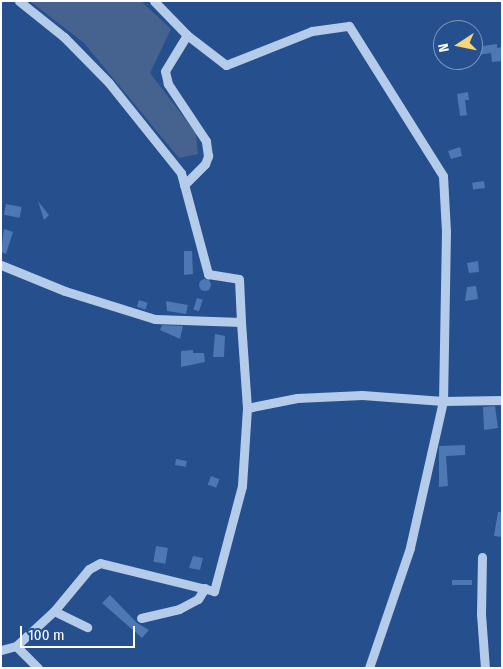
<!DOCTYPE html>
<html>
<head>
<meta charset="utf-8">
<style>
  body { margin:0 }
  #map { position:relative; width:503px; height:669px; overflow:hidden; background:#264f8d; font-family:"Fira Sans Condensed",sans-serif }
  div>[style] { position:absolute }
  .water>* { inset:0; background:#46638f }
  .building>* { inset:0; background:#4e78b3; transform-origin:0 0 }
  .round { border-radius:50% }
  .minor>* { height:9px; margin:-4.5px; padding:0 4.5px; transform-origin:4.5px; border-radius:4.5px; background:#b5cbea }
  span { translate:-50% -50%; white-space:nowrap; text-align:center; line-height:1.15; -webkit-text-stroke:5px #264f8d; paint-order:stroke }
  .frame { position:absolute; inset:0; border:2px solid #fff; pointer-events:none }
  .north { position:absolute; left:433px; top:20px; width:50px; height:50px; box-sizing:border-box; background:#264f8d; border:1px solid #7d95bb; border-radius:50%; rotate:259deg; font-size:14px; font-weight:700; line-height:20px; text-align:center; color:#fff }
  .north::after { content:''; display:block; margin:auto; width:18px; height:22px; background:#f4d57a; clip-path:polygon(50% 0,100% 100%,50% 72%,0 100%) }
  .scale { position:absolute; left:20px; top:626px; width:115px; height:22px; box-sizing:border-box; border:2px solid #fff; border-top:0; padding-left:6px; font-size:15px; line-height:18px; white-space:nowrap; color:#fff; -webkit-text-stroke:4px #264f8d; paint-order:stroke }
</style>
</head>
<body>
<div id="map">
  <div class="water">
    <div style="clip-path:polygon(30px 1px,141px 1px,171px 29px,150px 73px,196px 133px,198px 154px,179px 158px,84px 43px)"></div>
  </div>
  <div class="building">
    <div style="clip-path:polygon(497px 44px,497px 48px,502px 47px,502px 61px,492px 62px,491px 53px,477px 55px,476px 47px)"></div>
    <div style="clip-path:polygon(468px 92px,469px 100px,465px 100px,467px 115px,460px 116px,457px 94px)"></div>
    <div style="clip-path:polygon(460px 147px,462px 156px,451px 159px,448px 151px)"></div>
    <div style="left:484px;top:181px;width:7px;height:12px;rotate:82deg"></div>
    <div style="clip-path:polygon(38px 201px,49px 215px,44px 220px)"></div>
    <div style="left:6px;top:204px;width:16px;height:11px;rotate:11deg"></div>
    <div style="clip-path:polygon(4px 229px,13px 232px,6px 254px,1px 252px)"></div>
    <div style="clip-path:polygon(184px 251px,192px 251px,193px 274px,184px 275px)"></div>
    <div style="clip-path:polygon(478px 261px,479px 272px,469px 273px,467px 263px)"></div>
    <div class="round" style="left:199px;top:279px;width:12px;height:12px"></div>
    <div style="clip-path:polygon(476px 286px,478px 299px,465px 301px,467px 287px)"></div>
    <div style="left:197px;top:298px;width:6px;height:12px;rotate:18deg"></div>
    <div style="left:139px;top:300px;width:9px;height:7px;rotate:18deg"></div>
    <div style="clip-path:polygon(166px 301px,188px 305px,186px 314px,167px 311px)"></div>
    <div style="clip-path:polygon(162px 325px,183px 326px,180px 339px,160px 330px)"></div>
    <div style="clip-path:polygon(215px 334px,225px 336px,224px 357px,213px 357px)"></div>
    <div style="clip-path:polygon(193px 350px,193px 353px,204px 353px,205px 362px,181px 367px,181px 351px)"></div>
    <div style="clip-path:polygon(495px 406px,498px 428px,484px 430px,483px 407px)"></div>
    <div style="clip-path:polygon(465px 445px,465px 455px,446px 456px,448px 486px,439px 487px,439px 446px)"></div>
    <div style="left:176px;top:459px;width:11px;height:6px;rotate:10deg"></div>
    <div style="left:211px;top:476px;width:9px;height:9px;rotate:21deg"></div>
    <div style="clip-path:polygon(498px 512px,502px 512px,502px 537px,494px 536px)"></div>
    <div style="left:156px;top:546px;width:12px;height:16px;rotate:9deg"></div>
    <div style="clip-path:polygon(193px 556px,203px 558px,200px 570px,189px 568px)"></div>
    <div style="left:472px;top:580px;width:5px;height:20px;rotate:90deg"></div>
    <div style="clip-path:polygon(110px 595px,137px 623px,149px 630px,142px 638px,102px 603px)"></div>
  </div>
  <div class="minor">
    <div style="left:19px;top:1px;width:58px;rotate:38.7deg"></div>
    <div style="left:64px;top:37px;width:64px;rotate:45.6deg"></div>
    <div style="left:109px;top:83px;width:115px;rotate:51.3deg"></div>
    <div style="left:181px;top:173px;width:105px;rotate:75deg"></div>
    <div style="left:208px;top:274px;width:31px;rotate:9deg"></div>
    <div style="left:239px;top:279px;width:43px;rotate:87.3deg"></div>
    <div style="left:154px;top:1px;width:47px;rotate:45.9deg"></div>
    <div style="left:187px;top:35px;width:49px;rotate:37.6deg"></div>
    <div style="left:226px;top:65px;width:92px;rotate:-21.6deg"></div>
    <div style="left:312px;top:31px;width:37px;rotate:-8deg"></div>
    <div style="left:349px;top:26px;width:177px;rotate:57.9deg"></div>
    <div style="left:443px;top:176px;width:55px;rotate:86.9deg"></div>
    <div style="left:446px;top:231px;width:170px;rotate:91deg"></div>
    <div style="left:443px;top:401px;width:151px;rotate:102.7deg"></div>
    <div style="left:410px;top:548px;width:127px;rotate:108.9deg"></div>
    <div style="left:184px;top:185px;width:30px;rotate:-45deg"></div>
    <div style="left:205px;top:164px;width:9px;rotate:-69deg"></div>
    <div style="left:208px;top:156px;width:15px;rotate:-98deg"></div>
    <div style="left:206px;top:141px;width:69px;rotate:-123.7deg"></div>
    <div style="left:168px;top:84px;width:13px;rotate:-103deg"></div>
    <div style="left:165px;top:71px;width:42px;rotate:-58.6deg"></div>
    <div style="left:1px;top:265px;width:69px;rotate:22.1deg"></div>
    <div style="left:65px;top:291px;width:94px;rotate:17.3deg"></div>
    <div style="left:155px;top:319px;width:86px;rotate:2deg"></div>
    <div style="left:241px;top:322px;width:86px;rotate:86deg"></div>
    <div style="left:247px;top:408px;width:78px;rotate:93.7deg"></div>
    <div style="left:242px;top:486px;width:109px;rotate:104.9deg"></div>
    <div style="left:214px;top:591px;width:117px;rotate:-166.2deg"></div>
    <div style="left:100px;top:563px;width:13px;rotate:151deg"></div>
    <div style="left:89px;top:569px;width:55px;rotate:129.8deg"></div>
    <div style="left:54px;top:611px;width:52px;rotate:137.4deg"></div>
    <div style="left:16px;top:646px;width:16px;rotate:165deg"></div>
    <div style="left:247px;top:408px;width:51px;rotate:-11.3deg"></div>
    <div style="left:297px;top:398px;width:65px;rotate:-2.6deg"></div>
    <div style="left:362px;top:395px;width:81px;rotate:4.2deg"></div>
    <div style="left:443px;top:401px;width:59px;rotate:-1deg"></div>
    <div style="left:482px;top:557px;width:57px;rotate:91deg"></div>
    <div style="left:481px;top:614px;width:54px;rotate:85.8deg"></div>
    <div style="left:54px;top:611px;width:37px;rotate:26deg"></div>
    <div style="left:141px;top:618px;width:39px;rotate:-13deg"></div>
    <div style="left:179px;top:609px;width:21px;rotate:-28deg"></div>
    <div style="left:198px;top:599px;width:13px;rotate:-58deg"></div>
    <div style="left:16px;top:646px;width:31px;rotate:45deg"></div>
  </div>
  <div class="frame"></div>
  <div class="north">N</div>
  <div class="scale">100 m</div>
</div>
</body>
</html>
